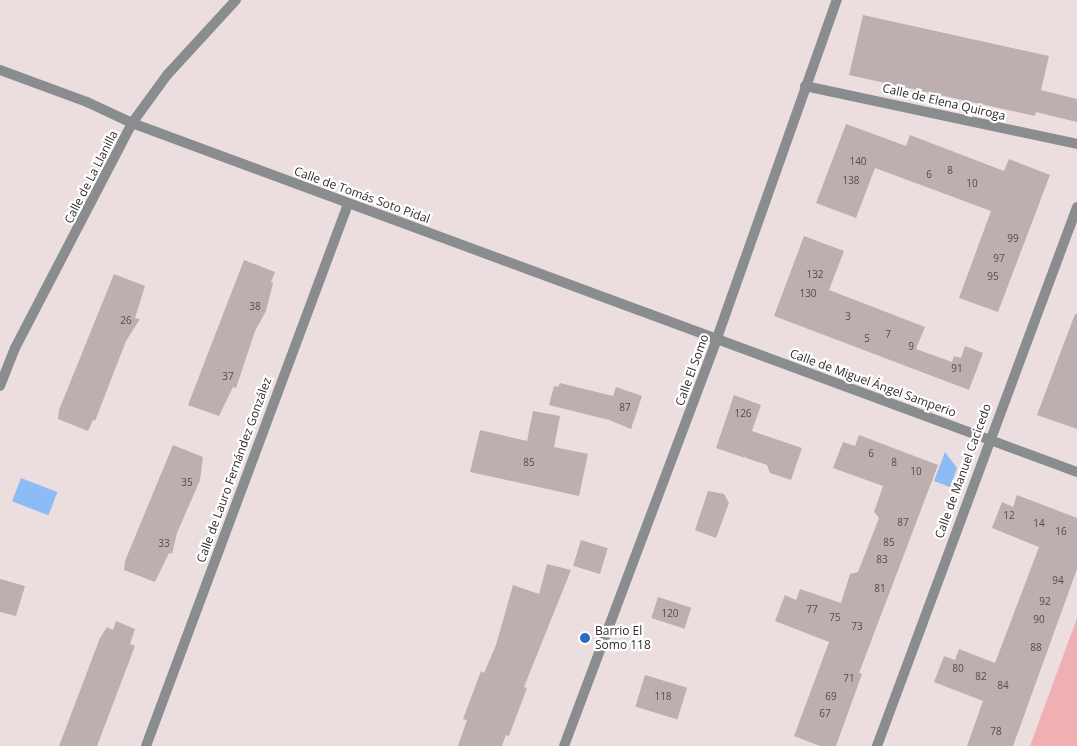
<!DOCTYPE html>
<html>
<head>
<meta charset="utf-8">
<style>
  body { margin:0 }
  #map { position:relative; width:1077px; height:746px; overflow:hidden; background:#ecdede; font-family:"Open Sans",sans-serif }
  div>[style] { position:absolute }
  .green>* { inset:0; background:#f0afb3 }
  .water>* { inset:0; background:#8cbbf6; transform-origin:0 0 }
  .building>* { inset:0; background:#bdafb0; transform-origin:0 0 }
  .minor>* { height:10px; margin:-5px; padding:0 5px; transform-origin:5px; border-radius:5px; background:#8a8d90 }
  .dots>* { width:14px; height:14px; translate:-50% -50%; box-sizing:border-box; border:2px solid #fff; border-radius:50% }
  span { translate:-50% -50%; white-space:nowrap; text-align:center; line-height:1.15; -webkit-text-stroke:4.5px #fff; paint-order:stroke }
  .number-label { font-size:10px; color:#534c4c }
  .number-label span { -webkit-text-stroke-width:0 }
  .street-label { font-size:12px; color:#302b2b }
  .poi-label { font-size:12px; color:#302b2b }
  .left { translate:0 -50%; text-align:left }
</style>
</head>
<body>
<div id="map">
  <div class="green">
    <div style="clip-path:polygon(1077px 618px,1077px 746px,1030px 746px)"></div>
  </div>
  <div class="water">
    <div style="clip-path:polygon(945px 452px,957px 468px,950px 487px,934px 481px)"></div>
    <div style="left:21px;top:478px;width:39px;height:25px;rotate:21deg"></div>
  </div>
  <div class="building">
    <div style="clip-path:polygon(863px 15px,1049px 56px,1041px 90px,1077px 99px,1077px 122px,1036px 112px,1035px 116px,849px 75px)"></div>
    <div style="clip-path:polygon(846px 124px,906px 146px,910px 135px,1004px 171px,1009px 159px,1050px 175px,998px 312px,959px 298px,991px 211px,875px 168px,856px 218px,816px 203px)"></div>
    <div style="clip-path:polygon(804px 236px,844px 251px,829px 290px,925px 327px,916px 349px,952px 362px,954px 356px,961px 358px,965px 346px,983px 353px,969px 390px,774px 316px)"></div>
    <div style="clip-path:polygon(244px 260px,275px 272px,271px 282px,273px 283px,266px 311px,255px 331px,236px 388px,233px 387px,219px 416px,188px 405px)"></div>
    <div style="clip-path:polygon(114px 274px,145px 286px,135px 318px,140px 319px,126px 341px,95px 421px,93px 420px,88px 431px,58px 419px,59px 410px)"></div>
    <div style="clip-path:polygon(1075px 314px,1077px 314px,1077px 429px,1037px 415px)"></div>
    <div style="clip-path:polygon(560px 383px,613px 396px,616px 387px,642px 396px,631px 429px,609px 420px,549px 405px,554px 386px,558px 387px)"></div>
    <div style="clip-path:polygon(734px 395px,761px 405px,752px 431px,802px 448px,791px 480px,770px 473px,767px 465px,746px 458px,746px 454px,745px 458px,716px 448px)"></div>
    <div style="clip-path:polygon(533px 411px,560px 416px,554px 447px,588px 454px,579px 496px,470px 472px,480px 430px,527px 441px)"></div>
    <div style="clip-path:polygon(859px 435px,938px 465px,859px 673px,862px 674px,836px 746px,820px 746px,794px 736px,829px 642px,775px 621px,785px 595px,796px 600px,800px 589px,841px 603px,850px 574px,858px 572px,879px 518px,874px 512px,883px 486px,833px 468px,843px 442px,855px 446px)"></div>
    <div style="clip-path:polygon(173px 445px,203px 457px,200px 480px,177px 533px,172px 554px,169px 553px,155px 582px,124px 570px,125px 561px)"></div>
    <div style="clip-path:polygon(708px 491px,724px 494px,729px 503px,716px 538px,695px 530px)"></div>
    <div style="clip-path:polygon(1017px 495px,1077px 518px,1077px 569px,1013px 746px,967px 746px,983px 701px,934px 682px,944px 656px,955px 660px,959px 649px,995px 663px,1039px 547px,992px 528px,1002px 502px,1013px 507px)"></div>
    <div style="left:581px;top:540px;width:28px;height:27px;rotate:17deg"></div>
    <div style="clip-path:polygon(547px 564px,571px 570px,524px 687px,527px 688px,509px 736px,506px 735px,502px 746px,458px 746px,467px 720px,463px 719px,481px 671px,484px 673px,496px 645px,513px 585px,539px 594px)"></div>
    <div style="clip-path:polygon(0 579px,25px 586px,16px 616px,0 612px)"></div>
    <div style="left:658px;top:597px;width:35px;height:22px;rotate:18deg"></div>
    <div style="clip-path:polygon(116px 621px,135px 629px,130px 644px,135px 646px,97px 746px,59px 746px,100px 638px,107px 627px,113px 630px)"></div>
    <div style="left:645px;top:675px;width:44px;height:33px;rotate:17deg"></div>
  </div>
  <div class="minor">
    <div style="left:0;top:70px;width:93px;rotate:20.2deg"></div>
    <div style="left:87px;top:102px;width:50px;rotate:25deg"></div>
    <div style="left:132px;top:123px;width:1007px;rotate:20.27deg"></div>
    <div style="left:805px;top:86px;width:278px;rotate:12deg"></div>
    <div style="left:0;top:386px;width:41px;rotate:-68.5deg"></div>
    <div style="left:15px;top:348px;width:254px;rotate:-62.5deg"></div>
    <div style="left:132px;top:123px;width:59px;rotate:-53.9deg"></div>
    <div style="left:167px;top:75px;width:102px;rotate:-47.4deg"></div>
    <div style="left:146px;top:746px;width:578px;rotate:-69.56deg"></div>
    <div style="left:564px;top:746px;width:436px;rotate:-69.4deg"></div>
    <div style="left:717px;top:338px;width:359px;rotate:-70.5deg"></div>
    <div style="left:877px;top:746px;width:575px;rotate:-69.64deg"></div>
  </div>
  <div class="dots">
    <div style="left:585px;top:638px;background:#276dbe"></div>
  </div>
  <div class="number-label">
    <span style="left:858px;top:162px">140</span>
    <span style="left:950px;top:171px">8</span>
    <span style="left:929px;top:175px">6</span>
    <span style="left:851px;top:181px">138</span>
    <span style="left:972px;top:184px">10</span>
    <span style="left:1013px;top:239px">99</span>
    <span style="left:999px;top:259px">97</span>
    <span style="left:815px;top:275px">132</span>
    <span style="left:993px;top:277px">95</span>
    <span style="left:808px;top:294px">130</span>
    <span style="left:255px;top:307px">38</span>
    <span style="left:848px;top:317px">3</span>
    <span style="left:126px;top:321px">26</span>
    <span style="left:888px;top:335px">7</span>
    <span style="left:867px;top:339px">5</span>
    <span style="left:911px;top:347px">9</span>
    <span style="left:957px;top:369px">91</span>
    <span style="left:228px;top:377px">37</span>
    <span style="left:625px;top:408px">87</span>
    <span style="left:743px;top:414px">126</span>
    <span style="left:871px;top:454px">6</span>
    <span style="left:529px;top:463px">85</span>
    <span style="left:894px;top:463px">8</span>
    <span style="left:916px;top:472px">10</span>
    <span style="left:187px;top:483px">35</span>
    <span style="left:1009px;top:516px">12</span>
    <span style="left:903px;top:523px">87</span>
    <span style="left:1039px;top:524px">14</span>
    <span style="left:1061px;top:532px">16</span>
    <span style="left:889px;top:543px">85</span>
    <span style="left:164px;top:544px">33</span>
    <span style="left:882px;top:560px">83</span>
    <span style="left:1058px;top:581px">94</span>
    <span style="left:880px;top:589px">81</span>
    <span style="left:1045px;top:602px">92</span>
    <span style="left:812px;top:610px">77</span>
    <span style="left:670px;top:614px">120</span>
    <span style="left:835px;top:618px">75</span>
    <span style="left:1039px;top:620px">90</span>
    <span style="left:857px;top:627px">73</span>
    <span style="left:1036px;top:648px">88</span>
    <span style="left:958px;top:669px">80</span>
    <span style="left:981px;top:677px">82</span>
    <span style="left:849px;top:679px">71</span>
    <span style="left:1003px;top:686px">84</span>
    <span style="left:663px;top:697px">118</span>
    <span style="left:831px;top:697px">69</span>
    <span style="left:825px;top:714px">67</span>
    <span style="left:996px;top:732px">78</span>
  </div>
  <div class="street-label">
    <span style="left:944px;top:102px;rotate:13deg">Calle de Elena Quiroga</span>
    <span style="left:91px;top:177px;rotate:-63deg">Calle de La Llanilla</span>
    <span style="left:362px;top:195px;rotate:20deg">Calle de Tomás Soto Pidal</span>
    <span style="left:692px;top:370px;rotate:-70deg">Calle El Somo</span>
    <span style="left:873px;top:383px;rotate:20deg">Calle de Miguel Ángel Samperio</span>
    <span style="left:234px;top:470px;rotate:-70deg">Calle de Lauro Fernández González</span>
    <span style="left:963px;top:471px;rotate:-70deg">Calle de Manuel Cacicedo</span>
  </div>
  <div class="poi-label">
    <span class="left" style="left:595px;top:638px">Barrio El<br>Somo 118</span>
  </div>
</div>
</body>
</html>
